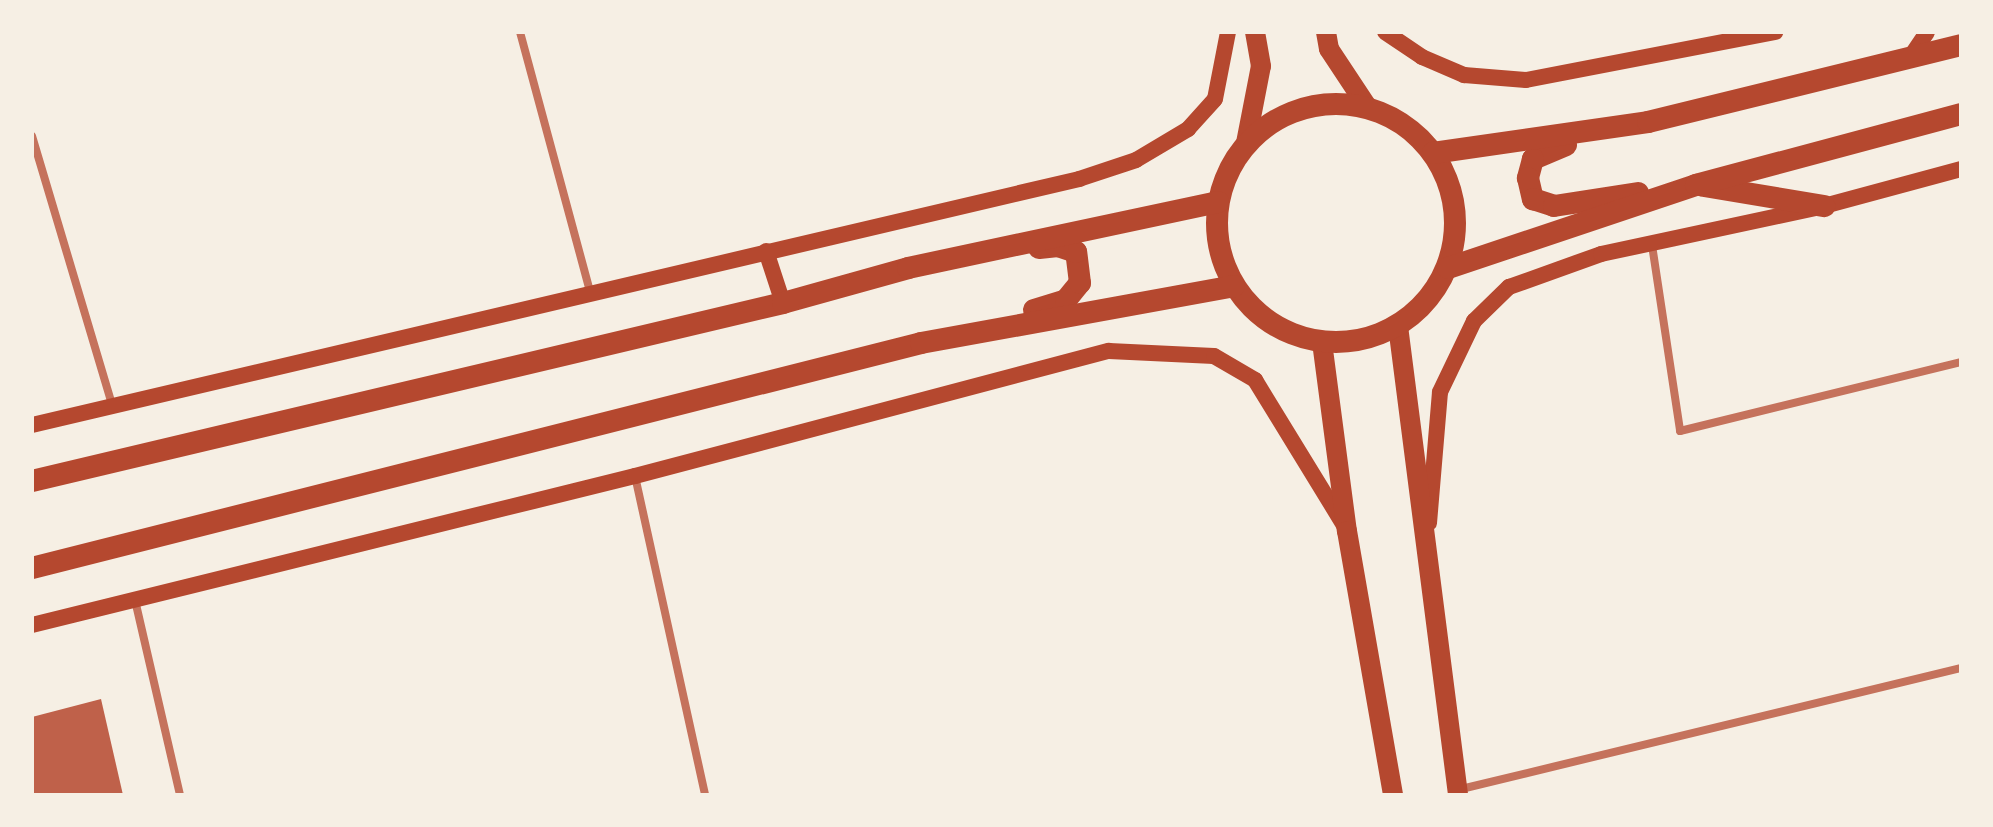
<!DOCTYPE html>
<html>
<head>
<meta charset="utf-8">
<style>
  body { margin:0 }
  #map { position:relative; width:1993px; height:827px; overflow:hidden; background:#f6efe4; font-family:Ubuntu,sans-serif }
  div>[style] { position:absolute }
  .building>* { inset:0; background:#bf614a }
  .minor>* { height:8px; margin:-4px; padding:0 4px; transform-origin:4px; border-radius:4px; background:#c5725c }
  .secondary>* { height:16px; margin:-8px; padding:0 8px; transform-origin:8px; border-radius:8px; background:#b5482f }
  .primary>* { height:20px; margin:-10px; padding:0 10px; transform-origin:10px; border-radius:10px; background:#b5482f }
  .trunk>* { height:22px; margin:-11px; padding:0 11px; transform-origin:11px; border-radius:11px; background:#b5482f }
  .trunk>.ring { margin:-11px; padding:0; box-sizing:content-box; background:none; border:22px solid #b5482f; border-radius:50% }
  span { translate:-50% -50%; white-space:nowrap; text-align:center; line-height:1.15; -webkit-text-stroke:8px #f6efe4; paint-order:stroke }
  .frame { position:absolute; inset:0; border:34px solid #f6efe4; pointer-events:none }
</style>
</head>
<body>
<div id="map">
  <div class="building">
    <div style="clip-path:polygon(101px 699px,123px 795px,32px 795px,32px 717px)"></div>
  </div>
  <div class="minor">
    <div style="left:520px;top:32px;width:272px;rotate:74.9deg"></div>
    <div style="left:32px;top:136px;width:281px;rotate:73.4deg"></div>
    <div style="left:1652px;top:245px;width:188px;rotate:81.4deg"></div>
    <div style="left:1680px;top:431px;width:289px;rotate:-13.8deg"></div>
    <div style="left:635px;top:476px;width:327px;rotate:77.6deg"></div>
    <div style="left:135px;top:600px;width:200px;rotate:77deg"></div>
    <div style="left:1457px;top:790px;width:519px;rotate:-13.61deg"></div>
  </div>
  <div class="secondary">
    <div style="left:1385px;top:32px;width:45px;rotate:34deg"></div>
    <div style="left:1422px;top:57px;width:46px;rotate:23.2deg"></div>
    <div style="left:1464px;top:75px;width:62px;rotate:4.6deg"></div>
    <div style="left:1526px;top:80px;width:254px;rotate:-10.9deg"></div>
    <div style="left:1909px;top:59px;width:32px;rotate:-56deg"></div>
    <div style="left:766px;top:251px;width:55px;rotate:71.9deg"></div>
    <div style="left:32px;top:425px;width:1076px;rotate:-13.22deg"></div>
    <div style="left:1079px;top:179px;width:60px;rotate:-18.4deg"></div>
    <div style="left:1136px;top:160px;width:61px;rotate:-30.8deg"></div>
    <div style="left:1188px;top:129px;width:40px;rotate:-48deg"></div>
    <div style="left:1215px;top:99px;width:68px;rotate:-79deg"></div>
    <div style="left:1429px;top:523px;width:131px;rotate:-85.2deg"></div>
    <div style="left:1440px;top:392px;width:79px;rotate:-64.4deg"></div>
    <div style="left:1474px;top:321px;width:49px;rotate:-44.2deg"></div>
    <div style="left:1509px;top:287px;width:98px;rotate:-19.7deg"></div>
    <div style="left:1601px;top:254px;width:228px;rotate:-12.1deg"></div>
    <div style="left:1824px;top:206px;width:142px;rotate:-15.1deg"></div>
    <div style="left:32px;top:625px;width:621px;rotate:-13.88deg"></div>
    <div style="left:635px;top:476px;width:490px;rotate:-14.8deg"></div>
    <div style="left:1109px;top:351px;width:105px;rotate:2.7deg"></div>
    <div style="left:1214px;top:356px;width:48px;rotate:30.3deg"></div>
    <div style="left:1255px;top:380px;width:170px;rotate:58.5deg"></div>
  </div>
  <div class="primary">
    <div style="left:1326px;top:32px;width:17px;rotate:80deg"></div>
    <div style="left:1329px;top:49px;width:71px;rotate:56.5deg"></div>
    <div style="left:1246px;top:143px;width:78px;rotate:-79deg"></div>
    <div style="left:1261px;top:66px;width:35px;rotate:-100deg"></div>
    <div style="left:1398px;top:326px;width:473px;rotate:82.7deg"></div>
    <div style="left:1322px;top:342px;width:191px;rotate:82.5deg"></div>
    <div style="left:1347px;top:531px;width:268px;rotate:80.1deg"></div>
  </div>
  <div class="trunk">
    <div class="ring" style="left:1217px;top:104px;width:216px;height:216px"></div>
    <div style="left:1566px;top:145px;width:36px;rotate:157deg"></div>
    <div style="left:1533px;top:159px;width:20px;rotate:105deg"></div>
    <div style="left:1528px;top:178px;width:22px;rotate:77deg"></div>
    <div style="left:1533px;top:199px;width:22px;rotate:18deg"></div>
    <div style="left:1554px;top:206px;width:85px;rotate:-8.8deg"></div>
    <div style="left:1433px;top:153px;width:217px;rotate:-8.2deg"></div>
    <div style="left:1648px;top:122px;width:322px;rotate:-13.8deg"></div>
    <div style="left:1704px;top:186px;width:122px;rotate:9.5deg"></div>
    <div style="left:1448px;top:268px;width:262px;rotate:-18.5deg"></div>
    <div style="left:1696px;top:185px;width:274px;rotate:-15deg"></div>
    <div style="left:1034px;top:310px;width:34px;rotate:-17deg"></div>
    <div style="left:1066px;top:300px;width:22px;rotate:-51deg"></div>
    <div style="left:1080px;top:283px;width:31px;rotate:-97deg"></div>
    <div style="left:1076px;top:252px;width:19px;rotate:-162deg"></div>
    <div style="left:1058px;top:246px;width:19px;rotate:174deg"></div>
    <div style="left:32px;top:481px;width:772px;rotate:-13.33deg"></div>
    <div style="left:783px;top:303px;width:130px;rotate:-15.6deg"></div>
    <div style="left:908px;top:268px;width:317px;rotate:-12deg"></div>
    <div style="left:32px;top:568px;width:917px;rotate:-14.2deg"></div>
    <div style="left:921px;top:343px;width:318px;rotate:-10.3deg"></div>
  </div>
  <div class="frame"></div>
</div>
</body>
</html>
